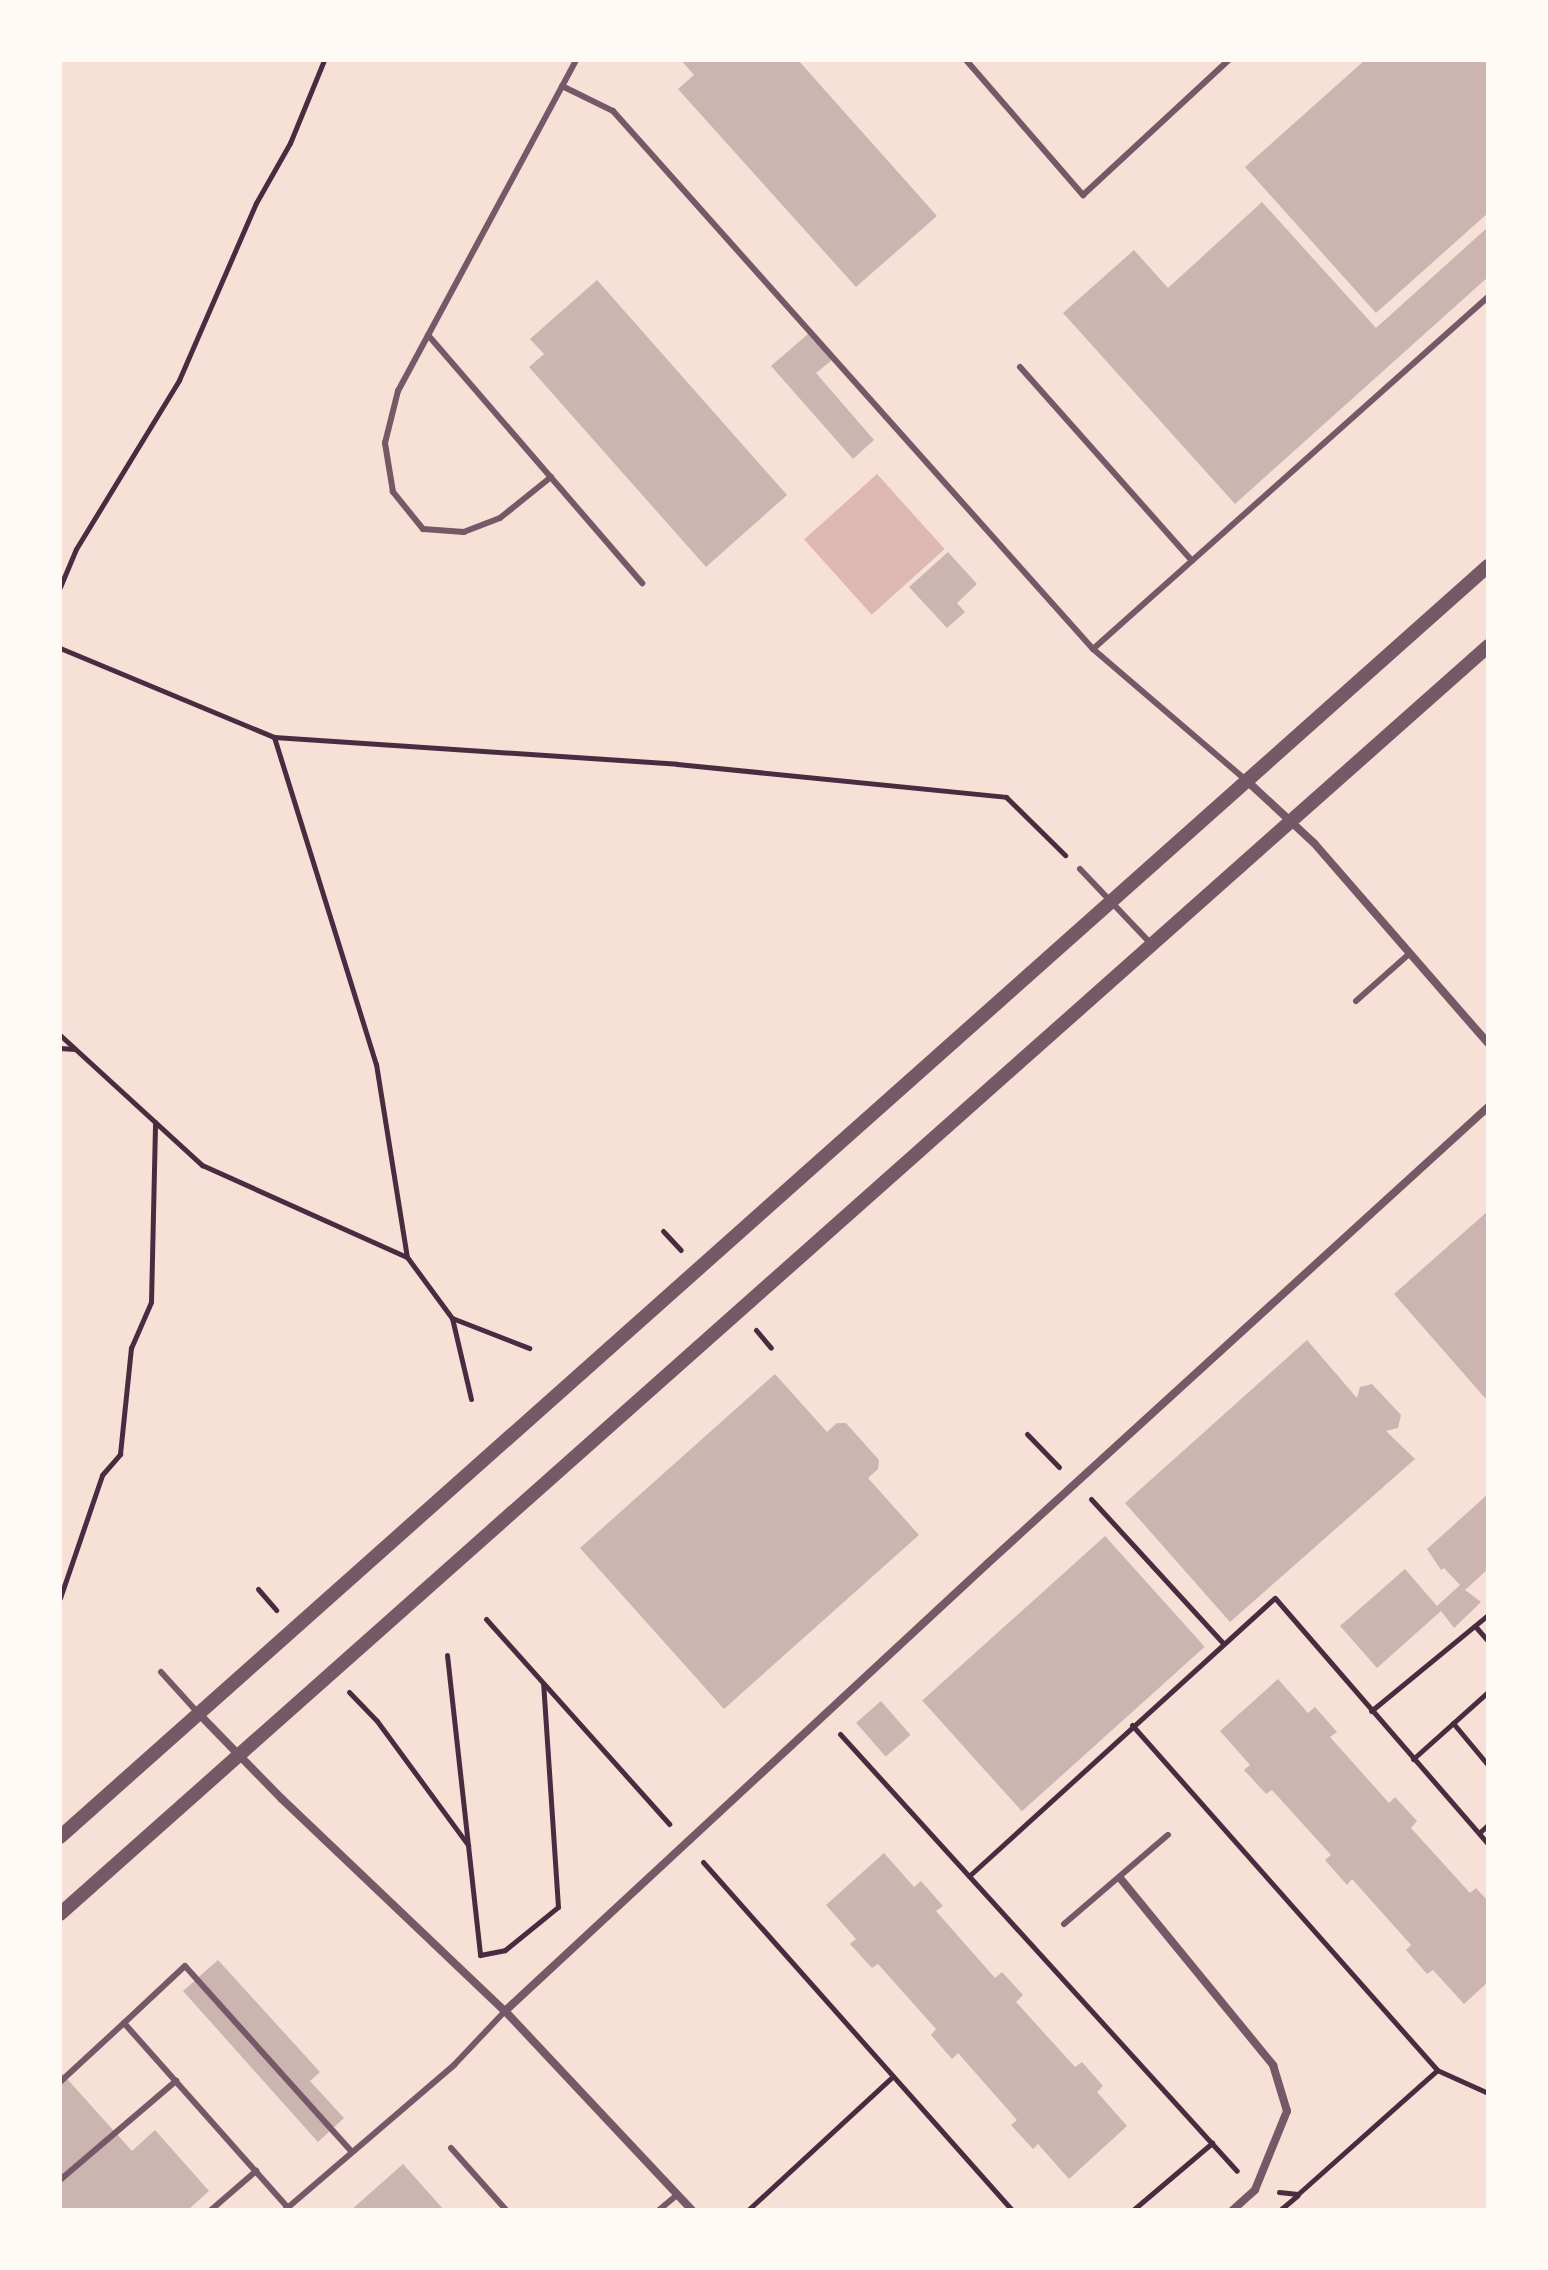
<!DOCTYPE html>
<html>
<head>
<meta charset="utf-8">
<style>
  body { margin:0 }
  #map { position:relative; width:1548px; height:2270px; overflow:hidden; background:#f7e1d7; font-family:"PT Sans Narrow",sans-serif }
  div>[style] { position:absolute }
  .water>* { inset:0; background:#dcb8b0; transform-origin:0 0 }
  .building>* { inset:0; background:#ccb4b1; transform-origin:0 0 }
  .path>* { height:5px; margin:-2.5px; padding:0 2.5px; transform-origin:2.5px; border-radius:2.5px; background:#4a2c40 }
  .service>* { height:6px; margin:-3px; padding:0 3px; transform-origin:3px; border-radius:3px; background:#755966 }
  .minor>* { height:8px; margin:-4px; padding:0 4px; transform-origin:4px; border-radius:4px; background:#755966 }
  .tertiary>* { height:14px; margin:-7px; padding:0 7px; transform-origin:7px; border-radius:7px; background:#755966 }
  span { translate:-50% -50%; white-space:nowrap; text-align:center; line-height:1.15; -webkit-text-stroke:6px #fffaf5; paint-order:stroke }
  .frame { position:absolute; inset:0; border:62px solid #fffaf5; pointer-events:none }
</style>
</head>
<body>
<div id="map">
  <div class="water">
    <div style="left:877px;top:474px;width:101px;height:98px;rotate:48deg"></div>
  </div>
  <div class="building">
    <div style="clip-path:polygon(681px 60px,798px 60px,937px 216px,856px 287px,678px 89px,694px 75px)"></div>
    <div style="clip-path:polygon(1365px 60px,1488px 60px,1488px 213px,1376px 313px,1245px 167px)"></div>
    <div style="clip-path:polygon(1262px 202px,1376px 328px,1488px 227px,1488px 277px,1235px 504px,1063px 313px,1134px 250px,1168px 288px)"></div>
    <div style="clip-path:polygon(597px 280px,787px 495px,706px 567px,529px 367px,544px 354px,530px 339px)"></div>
    <div style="clip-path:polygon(808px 334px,832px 360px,816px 373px,874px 440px,853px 459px,771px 366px)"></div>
    <div style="clip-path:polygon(948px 552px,977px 584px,957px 603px,965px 612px,947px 628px,909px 587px)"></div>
    <div style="clip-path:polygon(1488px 1211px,1488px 1396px,1485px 1398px,1394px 1294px)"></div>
    <div style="clip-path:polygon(1307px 1340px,1357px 1398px,1360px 1387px,1372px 1384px,1401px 1415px,1398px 1428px,1386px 1431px,1415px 1459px,1230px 1622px,1125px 1503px)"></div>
    <div style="clip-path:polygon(775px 1374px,827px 1432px,837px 1423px,846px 1423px,879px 1460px,878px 1469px,868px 1478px,919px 1535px,724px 1709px,580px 1548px)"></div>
    <div style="clip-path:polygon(1488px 1494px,1488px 1569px,1465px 1590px,1481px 1602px,1454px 1628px,1441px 1611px,1377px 1668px,1340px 1626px,1405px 1569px,1437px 1606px,1460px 1585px,1444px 1568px,1441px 1570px,1427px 1549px)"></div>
    <div style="left:1105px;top:1536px;width:149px;height:246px;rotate:48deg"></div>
    <div style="clip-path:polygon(1278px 1679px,1308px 1713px,1315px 1707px,1337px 1732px,1330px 1737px,1389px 1803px,1395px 1797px,1417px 1821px,1411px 1828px,1470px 1893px,1476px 1888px,1488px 1901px,1488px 1982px,1464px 2004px,1433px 1970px,1427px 1974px,1406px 1950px,1411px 1945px,1352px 1879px,1347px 1885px,1325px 1860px,1331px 1855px,1272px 1790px,1266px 1794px,1244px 1770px,1250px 1765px,1220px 1731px)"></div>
    <div style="left:881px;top:1701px;width:45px;height:33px;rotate:49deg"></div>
    <div style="clip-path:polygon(884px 1853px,914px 1887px,921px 1881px,943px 1906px,936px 1911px,995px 1978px,1002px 1972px,1023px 1995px,1016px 2002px,1075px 2067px,1082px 2062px,1103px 2086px,1097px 2092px,1127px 2126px,1069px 2179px,1038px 2144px,1033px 2149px,1011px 2125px,1017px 2120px,958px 2053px,952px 2059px,931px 2035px,936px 2029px,878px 1964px,872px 1968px,850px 1944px,856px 1939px,826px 1905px)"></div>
    <div style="clip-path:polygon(218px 1960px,320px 2072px,310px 2081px,344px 2118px,318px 2142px,183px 1991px)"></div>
    <div style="clip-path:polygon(60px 2071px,132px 2151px,155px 2130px,209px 2191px,188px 2210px,60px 2210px)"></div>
    <div style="clip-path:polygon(403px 2164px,444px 2210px,351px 2210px)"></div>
  </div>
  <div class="path">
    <div style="left:60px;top:587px;width:41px;rotate:-67.2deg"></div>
    <div style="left:76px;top:549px;width:198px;rotate:-58.6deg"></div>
    <div style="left:179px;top:380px;width:193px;rotate:-66.5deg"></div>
    <div style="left:256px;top:203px;width:69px;rotate:-60.5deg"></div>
    <div style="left:290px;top:143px;width:90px;rotate:-67.7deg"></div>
    <div style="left:60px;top:648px;width:232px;rotate:22.6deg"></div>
    <div style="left:274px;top:737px;width:404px;rotate:3.8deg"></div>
    <div style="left:677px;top:764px;width:331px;rotate:5.7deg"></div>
    <div style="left:1006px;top:797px;width:83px;rotate:44.5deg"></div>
    <div style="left:274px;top:737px;width:343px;rotate:72.7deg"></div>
    <div style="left:376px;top:1064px;width:195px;rotate:80.9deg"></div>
    <div style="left:60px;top:1035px;width:193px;rotate:42.5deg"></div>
    <div style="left:202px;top:1165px;width:225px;rotate:24.2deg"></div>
    <div style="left:407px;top:1257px;width:76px;rotate:53.6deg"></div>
    <div style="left:60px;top:1048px;width:15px;rotate:4deg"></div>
    <div style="left:663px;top:1231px;width:26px;rotate:47deg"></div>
    <div style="left:756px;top:1330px;width:23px;rotate:50deg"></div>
    <div style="left:471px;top:1399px;width:83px;rotate:-103.2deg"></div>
    <div style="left:452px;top:1318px;width:83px;rotate:21.3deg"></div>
    <div style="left:1027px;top:1434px;width:46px;rotate:45.9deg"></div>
    <div style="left:1091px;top:1499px;width:195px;rotate:47.5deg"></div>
    <div style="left:258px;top:1589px;width:28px;rotate:49deg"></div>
    <div style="left:60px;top:1598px;width:130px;rotate:-71.1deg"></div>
    <div style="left:102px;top:1475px;width:28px;rotate:-49deg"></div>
    <div style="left:120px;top:1454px;width:107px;rotate:-84.1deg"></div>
    <div style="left:131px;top:1348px;width:50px;rotate:-66.5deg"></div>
    <div style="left:151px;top:1302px;width:180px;rotate:-88.7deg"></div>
    <div style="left:486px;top:1619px;width:275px;rotate:48.2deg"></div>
    <div style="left:1475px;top:1626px;width:20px;rotate:49deg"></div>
    <div style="left:447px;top:1655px;width:302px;rotate:83.7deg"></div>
    <div style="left:480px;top:1955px;width:25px;rotate:-11deg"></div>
    <div style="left:505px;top:1950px;width:68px;rotate:-39.1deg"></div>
    <div style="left:558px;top:1907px;width:224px;rotate:-93.8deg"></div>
    <div style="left:349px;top:1692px;width:40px;rotate:46deg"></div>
    <div style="left:377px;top:1721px;width:154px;rotate:53.7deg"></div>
    <div style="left:1371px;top:1711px;width:151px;rotate:-39.4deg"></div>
    <div style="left:1453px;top:1723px;width:55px;rotate:50.2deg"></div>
    <div style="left:1132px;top:1725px;width:460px;rotate:48.5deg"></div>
    <div style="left:1437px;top:2070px;width:56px;rotate:24.3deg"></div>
    <div style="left:840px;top:1734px;width:590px;rotate:47.75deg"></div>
    <div style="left:1413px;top:1759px;width:101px;rotate:-41.8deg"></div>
    <div style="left:1479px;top:1833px;width:12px;rotate:-42deg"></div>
    <div style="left:703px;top:1862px;width:465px;rotate:48.4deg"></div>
    <div style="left:969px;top:1876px;width:413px;rotate:-42.3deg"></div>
    <div style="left:1275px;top:1598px;width:325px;rotate:49.1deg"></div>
    <div style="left:1279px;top:2192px;width:19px;rotate:6deg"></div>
    <div style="left:1298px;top:2194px;width:186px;rotate:-41.7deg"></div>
    <div style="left:748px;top:2210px;width:197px;rotate:-42.7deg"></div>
    <div style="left:1133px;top:2210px;width:104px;rotate:-40.3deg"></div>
    <div style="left:1280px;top:2210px;width:23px;rotate:-40deg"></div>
  </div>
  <div class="service">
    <div style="left:966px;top:60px;width:179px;rotate:49.1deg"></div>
    <div style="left:1083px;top:195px;width:199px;rotate:-42.8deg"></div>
    <div style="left:562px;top:86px;width:57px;rotate:26.1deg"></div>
    <div style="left:613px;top:111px;width:721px;rotate:48.26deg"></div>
    <div style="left:1093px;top:649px;width:529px;rotate:-41.71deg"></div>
    <div style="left:428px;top:335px;width:328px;rotate:49.2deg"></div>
    <div style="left:1020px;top:367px;width:259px;rotate:48.4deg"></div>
    <div style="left:551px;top:477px;width:65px;rotate:141.2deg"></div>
    <div style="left:500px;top:518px;width:39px;rotate:159deg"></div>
    <div style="left:464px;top:532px;width:41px;rotate:-175.8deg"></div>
    <div style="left:423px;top:529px;width:48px;rotate:-129deg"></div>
    <div style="left:393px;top:492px;width:50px;rotate:-99.3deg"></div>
    <div style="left:385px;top:443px;width:54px;rotate:-76deg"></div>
    <div style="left:398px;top:391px;width:376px;rotate:-61.7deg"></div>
    <div style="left:1093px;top:649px;width:203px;rotate:40.6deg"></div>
    <div style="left:1080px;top:869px;width:105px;rotate:46.5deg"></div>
    <div style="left:1356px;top:1001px;width:72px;rotate:-41.6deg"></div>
    <div style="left:161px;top:1672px;width:55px;rotate:47.9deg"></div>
    <div style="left:1064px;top:1924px;width:137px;rotate:-40.6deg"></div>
    <div style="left:124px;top:2023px;width:83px;rotate:-43.1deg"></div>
    <div style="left:185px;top:1966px;width:250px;rotate:48.1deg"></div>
    <div style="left:60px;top:2082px;width:87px;rotate:-42.7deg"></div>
    <div style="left:124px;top:2023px;width:247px;rotate:48.4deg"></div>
    <div style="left:451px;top:2148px;width:83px;rotate:48.4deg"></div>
    <div style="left:60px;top:2180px;width:153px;rotate:-40.5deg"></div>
    <div style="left:211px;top:2210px;width:60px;rotate:-40.9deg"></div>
    <div style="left:285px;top:2210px;width:223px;rotate:-40.6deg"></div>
    <div style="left:454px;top:2065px;width:74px;rotate:-46.6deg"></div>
    <div style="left:659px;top:2210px;width:23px;rotate:-40deg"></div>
  </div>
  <div class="minor">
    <div style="left:1247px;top:781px;width:91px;rotate:42.8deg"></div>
    <div style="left:1314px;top:843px;width:265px;rotate:49deg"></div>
    <div style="left:198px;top:1713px;width:120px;rotate:45.7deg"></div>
    <div style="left:282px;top:1799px;width:308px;rotate:43.6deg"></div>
    <div style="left:505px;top:2011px;width:273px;rotate:46.8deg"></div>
    <div style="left:1120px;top:1878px;width:242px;rotate:50.7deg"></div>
    <div style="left:1273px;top:2065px;width:48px;rotate:73.1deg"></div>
    <div style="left:1287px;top:2111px;width:85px;rotate:112.1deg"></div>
    <div style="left:1255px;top:2190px;width:30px;rotate:138deg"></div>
    <div style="left:505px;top:2011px;width:657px;rotate:-42.84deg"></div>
    <div style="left:987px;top:1564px;width:678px;rotate:-42.37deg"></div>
  </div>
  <div class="tertiary">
    <div style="left:60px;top:1837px;width:1912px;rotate:-41.67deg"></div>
    <div style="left:60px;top:1914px;width:1910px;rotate:-41.6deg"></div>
  </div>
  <div class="frame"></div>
</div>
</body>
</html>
